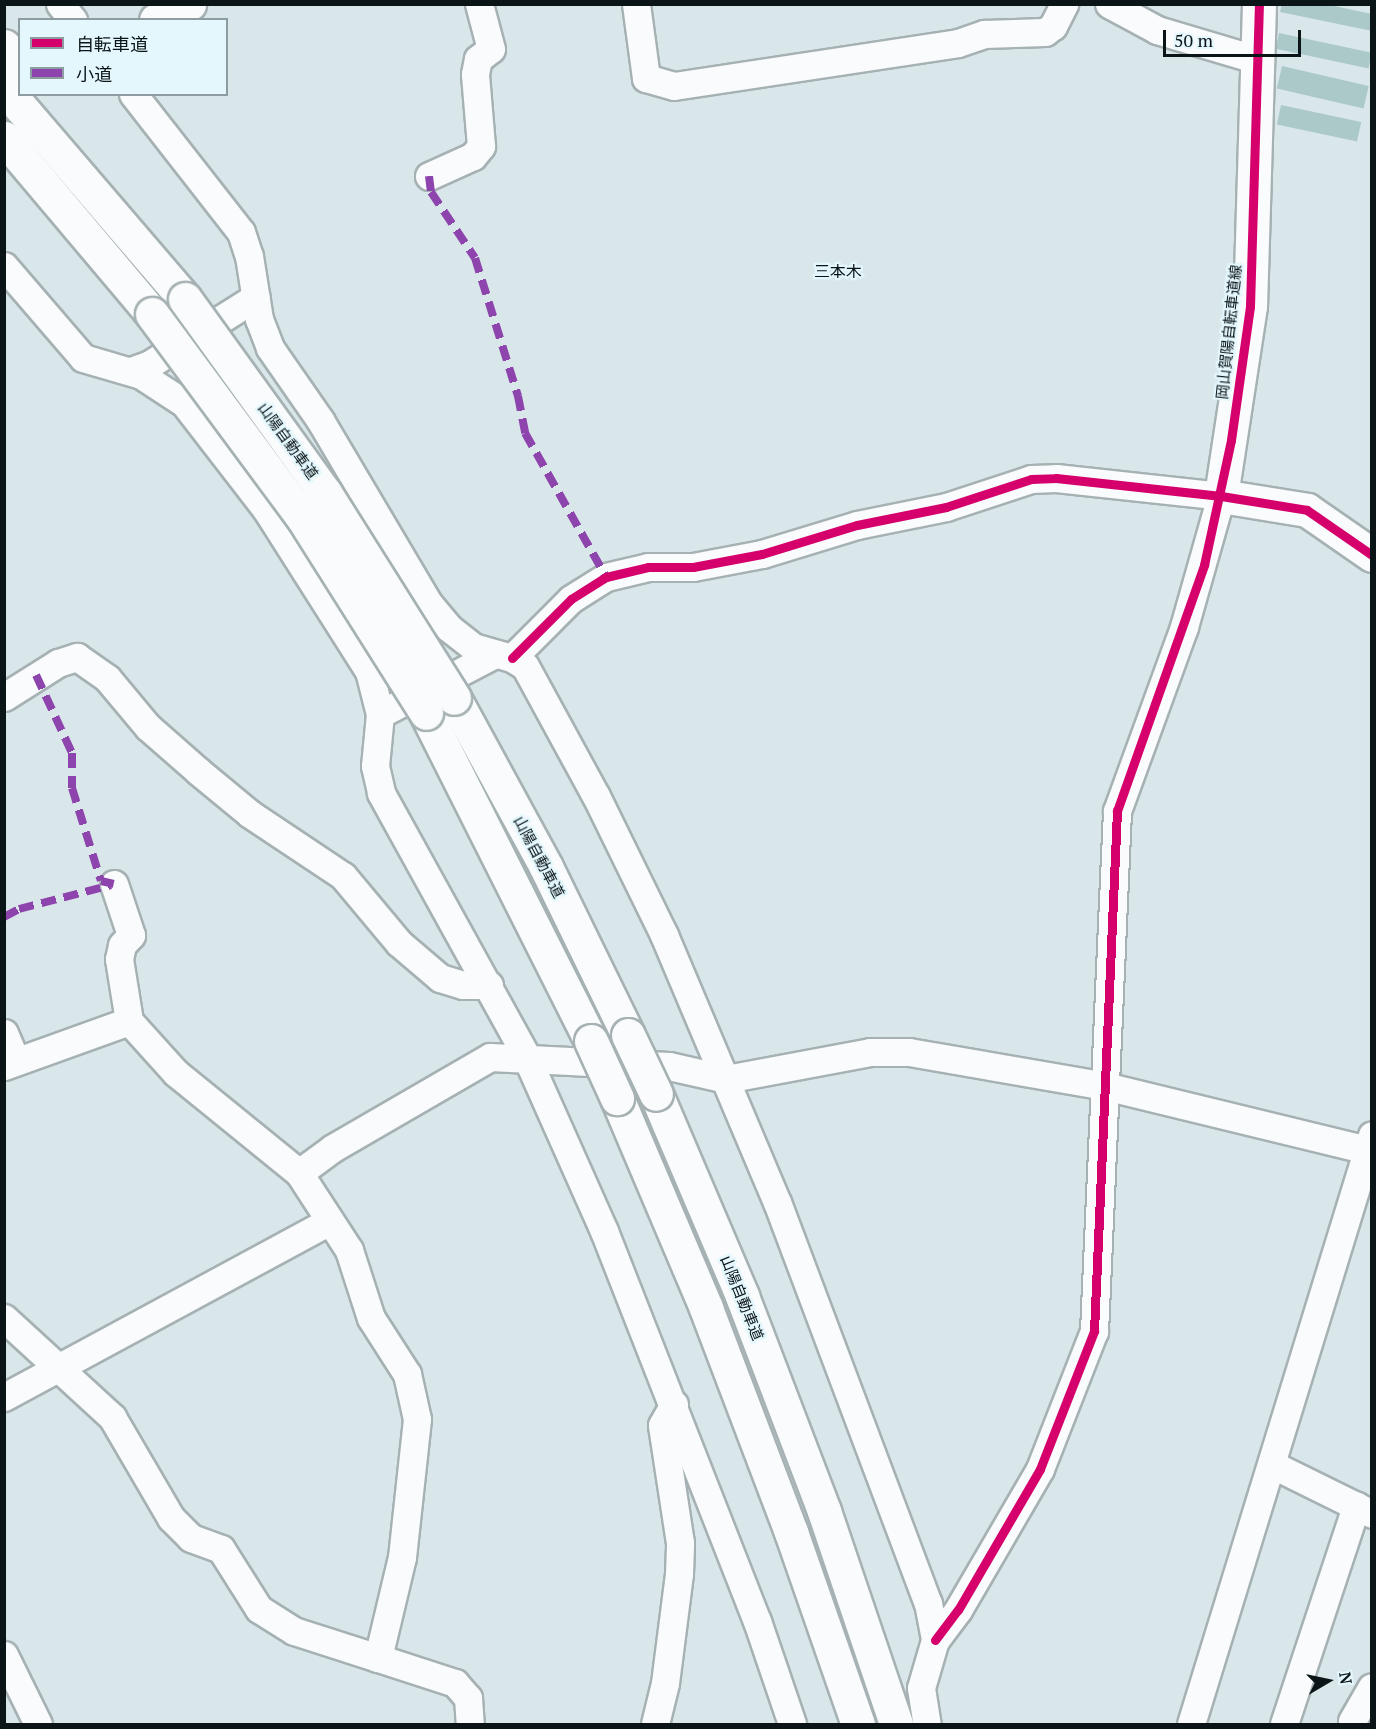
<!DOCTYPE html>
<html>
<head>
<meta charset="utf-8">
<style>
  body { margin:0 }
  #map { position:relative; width:1376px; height:1729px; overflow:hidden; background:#d9e7eb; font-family:"PT Serif","Noto Sans JP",serif }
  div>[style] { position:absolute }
  .building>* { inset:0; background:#acc9c9; transform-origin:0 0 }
  .roads { filter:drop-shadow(2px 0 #a6b1b3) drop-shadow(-2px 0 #a6b1b3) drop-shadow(0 2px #a6b1b3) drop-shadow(0 -2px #a6b1b3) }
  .minor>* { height:27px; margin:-13.5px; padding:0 13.5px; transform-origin:13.5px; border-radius:13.5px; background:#f9fbfc }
  .major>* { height:33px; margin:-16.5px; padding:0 16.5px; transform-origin:16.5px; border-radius:16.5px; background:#f9fbfc }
  .highway>* { height:33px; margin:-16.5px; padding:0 16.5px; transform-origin:16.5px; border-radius:16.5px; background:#f9fbfc }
  .bridges { filter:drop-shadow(2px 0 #a6b1b3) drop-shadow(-2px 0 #a6b1b3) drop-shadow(0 2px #a6b1b3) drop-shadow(0 -2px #a6b1b3) }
  .highway-bridge>* { height:33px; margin:-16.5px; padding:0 16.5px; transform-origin:16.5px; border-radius:16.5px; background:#f9fbfc }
  .quiet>* { height:8px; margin-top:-4px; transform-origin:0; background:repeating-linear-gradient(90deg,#8e44ad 0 15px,transparent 0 23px) }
  .cycleway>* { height:9px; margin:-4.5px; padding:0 4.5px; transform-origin:4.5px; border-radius:4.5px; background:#d6006c }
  span { translate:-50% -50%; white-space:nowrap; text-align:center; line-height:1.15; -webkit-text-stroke:4.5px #e3f7fd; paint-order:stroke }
  .street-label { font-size:15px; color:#0b1416 }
  .neighbourhood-label { font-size:16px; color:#0b1416 }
  .frame { position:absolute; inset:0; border:6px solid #0b1416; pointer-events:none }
  .legend { position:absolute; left:18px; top:18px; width:210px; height:78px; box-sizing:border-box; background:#e3f7fd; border:2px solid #8d9ca1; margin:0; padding:8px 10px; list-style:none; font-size:18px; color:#0b1416 }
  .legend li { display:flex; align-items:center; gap:12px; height:30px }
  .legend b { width:30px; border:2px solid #8d9ca1 }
  .north { position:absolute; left:1298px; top:1651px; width:60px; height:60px; -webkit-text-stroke:4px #e3f7fd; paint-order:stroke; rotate:81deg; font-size:16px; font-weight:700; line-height:24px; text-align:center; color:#0b1416 }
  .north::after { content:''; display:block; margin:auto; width:21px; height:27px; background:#0b1416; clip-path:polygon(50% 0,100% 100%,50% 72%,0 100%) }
  .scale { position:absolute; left:1163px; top:30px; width:138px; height:27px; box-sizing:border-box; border:3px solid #0b1416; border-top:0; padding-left:8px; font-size:18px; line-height:21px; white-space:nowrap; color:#0b1416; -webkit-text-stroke:4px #e3f7fd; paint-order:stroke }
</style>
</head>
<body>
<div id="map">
  <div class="building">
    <div style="clip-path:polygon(1282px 4px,1325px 4px,1372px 14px,1372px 31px,1280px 12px)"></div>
    <div style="left:1279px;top:33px;width:95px;height:16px;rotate:12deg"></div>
    <div style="left:1282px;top:66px;width:89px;height:23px;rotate:13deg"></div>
    <div style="left:1281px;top:105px;width:82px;height:20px;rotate:12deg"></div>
  </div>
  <div class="roads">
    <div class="minor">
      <div style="left:60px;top:4px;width:21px;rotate:51deg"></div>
      <div style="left:636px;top:4px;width:75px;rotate:82.3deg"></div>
      <div style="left:646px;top:78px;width:29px;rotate:16deg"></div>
      <div style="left:674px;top:86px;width:287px;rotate:-8.6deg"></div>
      <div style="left:958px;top:43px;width:28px;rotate:-19deg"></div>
      <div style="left:984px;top:34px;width:61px;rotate:-1.9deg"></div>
      <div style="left:1045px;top:32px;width:10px;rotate:-37deg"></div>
      <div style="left:1053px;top:26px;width:25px;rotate:-63deg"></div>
      <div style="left:1109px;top:4px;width:55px;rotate:28.4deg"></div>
      <div style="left:1157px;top:30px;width:105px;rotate:16.5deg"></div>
      <div style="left:133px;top:94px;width:175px;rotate:52deg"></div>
      <div style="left:241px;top:232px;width:25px;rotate:72deg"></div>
      <div style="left:249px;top:256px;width:64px;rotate:81deg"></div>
      <div style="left:259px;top:319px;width:31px;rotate:69deg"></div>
      <div style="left:270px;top:348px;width:88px;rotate:55.2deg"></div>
      <div style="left:320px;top:420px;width:214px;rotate:59.4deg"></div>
      <div style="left:429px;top:604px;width:31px;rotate:50deg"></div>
      <div style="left:449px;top:628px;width:31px;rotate:38deg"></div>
      <div style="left:473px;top:647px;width:41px;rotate:15.8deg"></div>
      <div style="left:512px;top:658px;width:15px;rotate:32deg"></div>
      <div style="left:525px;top:666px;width:148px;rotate:61.4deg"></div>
      <div style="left:596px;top:796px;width:155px;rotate:63.9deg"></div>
      <div style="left:664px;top:935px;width:290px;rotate:67.1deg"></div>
      <div style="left:777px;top:1202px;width:428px;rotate:69.4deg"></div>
      <div style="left:928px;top:1603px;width:38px;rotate:79deg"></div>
      <div style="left:935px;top:1640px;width:50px;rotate:106.3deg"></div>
      <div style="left:921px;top:1688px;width:36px;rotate:81deg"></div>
      <div style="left:429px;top:176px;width:48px;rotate:-24.4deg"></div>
      <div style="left:473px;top:156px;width:13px;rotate:-51deg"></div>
      <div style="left:481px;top:146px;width:72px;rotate:-94.8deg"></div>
      <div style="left:475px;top:74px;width:15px;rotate:-79deg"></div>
      <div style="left:478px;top:59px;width:16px;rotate:-38deg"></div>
      <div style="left:491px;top:49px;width:47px;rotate:-104.9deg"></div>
      <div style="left:4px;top:266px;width:121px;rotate:49.3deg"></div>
      <div style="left:83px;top:358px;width:60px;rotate:16.3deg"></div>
      <div style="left:141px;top:375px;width:51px;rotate:33.1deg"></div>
      <div style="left:184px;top:403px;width:134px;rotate:52.3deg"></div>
      <div style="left:266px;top:509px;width:192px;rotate:57.6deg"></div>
      <div style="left:369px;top:671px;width:44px;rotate:75.7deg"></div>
      <div style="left:380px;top:714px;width:52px;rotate:95.5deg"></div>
      <div style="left:375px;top:766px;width:28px;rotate:77deg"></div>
      <div style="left:381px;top:793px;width:303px;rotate:61.1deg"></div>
      <div style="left:527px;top:1058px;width:189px;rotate:66deg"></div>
      <div style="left:604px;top:1231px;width:419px;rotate:68.6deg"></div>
      <div style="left:757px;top:1621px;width:109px;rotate:71.2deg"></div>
      <div style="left:131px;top:371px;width:20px;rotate:-20deg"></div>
      <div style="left:150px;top:364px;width:125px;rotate:-32.3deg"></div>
      <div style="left:512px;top:658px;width:83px;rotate:-45deg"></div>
      <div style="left:571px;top:599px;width:41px;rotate:-32.2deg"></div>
      <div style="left:606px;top:577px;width:43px;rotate:-13.4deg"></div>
      <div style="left:648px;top:567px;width:45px"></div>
      <div style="left:693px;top:567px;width:70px;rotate:-10.7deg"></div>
      <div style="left:762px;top:554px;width:99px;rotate:-17deg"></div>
      <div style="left:857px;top:525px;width:91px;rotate:-11.4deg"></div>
      <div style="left:946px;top:507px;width:89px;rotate:-18.2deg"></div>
      <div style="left:1031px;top:479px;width:25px;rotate:-2deg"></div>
      <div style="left:1056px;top:478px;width:166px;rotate:6.2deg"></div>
      <div style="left:1221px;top:496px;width:136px;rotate:105.8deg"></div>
      <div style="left:1184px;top:627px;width:196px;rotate:110deg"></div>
      <div style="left:1117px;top:811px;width:521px;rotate:92.53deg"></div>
      <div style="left:1094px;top:1331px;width:148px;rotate:111.4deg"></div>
      <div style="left:1040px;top:1469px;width:163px;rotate:120.2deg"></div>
      <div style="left:958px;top:1610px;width:38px;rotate:127deg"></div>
      <div style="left:4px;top:697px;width:64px;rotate:-32.2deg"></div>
      <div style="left:58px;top:663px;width:20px;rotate:-18deg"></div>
      <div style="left:77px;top:657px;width:37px;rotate:35deg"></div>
      <div style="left:107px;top:678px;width:64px;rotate:50.1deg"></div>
      <div style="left:148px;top:727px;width:67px;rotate:41.3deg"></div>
      <div style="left:198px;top:771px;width:67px;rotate:39.6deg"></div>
      <div style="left:250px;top:814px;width:112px;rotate:33.7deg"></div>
      <div style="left:343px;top:876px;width:87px;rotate:50.1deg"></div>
      <div style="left:399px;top:943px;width:54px;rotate:40.5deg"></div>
      <div style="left:440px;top:978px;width:24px;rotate:17deg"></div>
      <div style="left:463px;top:985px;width:26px"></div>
      <div style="left:380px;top:714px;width:130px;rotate:-27.6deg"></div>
      <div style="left:114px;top:884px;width:54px;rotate:71.6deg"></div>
      <div style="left:131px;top:935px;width:13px;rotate:132deg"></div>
      <div style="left:122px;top:945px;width:14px;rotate:102deg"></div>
      <div style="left:119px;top:959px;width:63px;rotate:80.8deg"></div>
      <div style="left:4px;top:1033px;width:30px;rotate:67deg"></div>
      <div style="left:4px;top:1066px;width:133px;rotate:-19.8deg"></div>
      <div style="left:129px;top:1021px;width:70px;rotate:47.9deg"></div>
      <div style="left:176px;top:1073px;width:159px;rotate:39.1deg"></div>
      <div style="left:299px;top:1173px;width:92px;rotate:57deg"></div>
      <div style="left:349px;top:1250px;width:71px;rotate:72.1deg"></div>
      <div style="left:371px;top:1318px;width:67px;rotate:57.3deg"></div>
      <div style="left:407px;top:1374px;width:46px;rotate:77.5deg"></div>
      <div style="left:417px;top:1419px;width:139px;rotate:96.2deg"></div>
      <div style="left:402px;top:1557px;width:104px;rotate:103.4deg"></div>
      <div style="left:378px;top:1658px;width:81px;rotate:18deg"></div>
      <div style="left:455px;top:1683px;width:20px;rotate:49deg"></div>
      <div style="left:468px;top:1698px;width:26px;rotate:86deg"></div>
      <div style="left:299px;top:1173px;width:42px;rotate:-36.3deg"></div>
      <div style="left:333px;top:1148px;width:181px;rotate:-30.1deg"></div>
      <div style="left:490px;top:1057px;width:179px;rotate:2.9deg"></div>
      <div style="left:669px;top:1066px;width:58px;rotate:12.8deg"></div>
      <div style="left:726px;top:1079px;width:147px;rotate:-10.6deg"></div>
      <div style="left:870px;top:1052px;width:39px"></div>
      <div style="left:909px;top:1052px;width:199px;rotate:9.8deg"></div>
      <div style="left:1105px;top:1086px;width:270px;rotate:13.7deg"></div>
      <div style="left:4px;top:1318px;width:147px;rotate:42.5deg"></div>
      <div style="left:112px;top:1417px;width:117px;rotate:59.7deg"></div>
      <div style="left:171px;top:1518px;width:28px;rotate:45deg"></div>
      <div style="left:191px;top:1538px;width:32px;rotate:20deg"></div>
      <div style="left:221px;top:1549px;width:71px;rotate:57.7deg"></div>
      <div style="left:259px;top:1609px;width:41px;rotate:32.2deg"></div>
      <div style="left:294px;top:1631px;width:88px;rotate:17.8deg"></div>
      <div style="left:4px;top:1397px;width:368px;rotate:-28.4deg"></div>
      <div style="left:1273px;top:1465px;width:110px;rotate:26.3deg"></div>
      <div style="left:4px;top:1655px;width:77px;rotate:63.8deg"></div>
      <div style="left:1352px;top:1721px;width:39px;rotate:-60deg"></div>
      <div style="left:655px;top:1724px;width:42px;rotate:-76.3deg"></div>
      <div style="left:665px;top:1683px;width:110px;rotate:-82.7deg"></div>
      <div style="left:679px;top:1574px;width:31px;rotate:-88deg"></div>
      <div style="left:680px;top:1543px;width:119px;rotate:-98.7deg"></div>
      <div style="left:662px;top:1425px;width:24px;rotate:-60deg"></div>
      <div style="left:1191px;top:1724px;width:616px;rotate:-72.92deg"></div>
      <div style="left:1284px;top:1724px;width:230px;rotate:-71.7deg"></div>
    </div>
    <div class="major">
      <div style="left:1259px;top:4px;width:302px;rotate:91.7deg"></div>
      <div style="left:1250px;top:306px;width:192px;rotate:98.7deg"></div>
      <div style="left:1221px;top:496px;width:87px;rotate:9.2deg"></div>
      <div style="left:1307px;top:510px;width:79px;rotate:34.7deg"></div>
      <div style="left:156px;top:20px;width:37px;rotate:-26deg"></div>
    </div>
    <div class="highway">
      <div style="left:4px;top:46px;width:26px;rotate:53deg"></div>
      <div style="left:4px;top:88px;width:278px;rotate:49.4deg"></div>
      <div style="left:4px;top:138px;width:230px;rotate:49.9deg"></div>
      <div style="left:454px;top:698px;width:192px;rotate:61.4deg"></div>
      <div style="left:546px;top:867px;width:187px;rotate:64deg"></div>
      <div style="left:426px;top:713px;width:367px;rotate:63.3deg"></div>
      <div style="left:656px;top:1094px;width:220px;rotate:66.9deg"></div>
      <div style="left:742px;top:1296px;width:230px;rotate:69.1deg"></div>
      <div style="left:824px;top:1511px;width:225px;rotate:71.3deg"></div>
      <div style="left:617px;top:1098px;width:228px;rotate:67deg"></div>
      <div style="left:706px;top:1308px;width:240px;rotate:69.2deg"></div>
      <div style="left:791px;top:1532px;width:203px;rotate:70.8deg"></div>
    </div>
  </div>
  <div class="bridges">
    <div class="highway-bridge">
      <div style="left:185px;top:299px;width:239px;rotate:54.2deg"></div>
      <div style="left:325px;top:493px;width:242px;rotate:57.8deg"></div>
      <div style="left:152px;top:314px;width:250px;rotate:53.5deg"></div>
      <div style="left:301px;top:515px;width:234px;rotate:57.7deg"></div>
      <div style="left:628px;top:1035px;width:65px;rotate:64.6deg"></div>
      <div style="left:591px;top:1041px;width:63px;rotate:65.5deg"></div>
    </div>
  </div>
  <div class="quiet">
    <div style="left:429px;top:176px;width:16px;rotate:83deg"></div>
    <div style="left:431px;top:192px;width:79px;rotate:56.3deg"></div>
    <div style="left:475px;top:258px;width:145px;rotate:72.7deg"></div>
    <div style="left:518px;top:396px;width:38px;rotate:79deg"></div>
    <div style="left:525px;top:433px;width:165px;rotate:60.6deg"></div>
    <div style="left:36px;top:675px;width:86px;rotate:65.2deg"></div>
    <div style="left:72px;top:753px;width:35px;rotate:90deg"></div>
    <div style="left:72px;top:788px;width:97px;rotate:72.7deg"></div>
    <div style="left:101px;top:881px;width:13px;rotate:13deg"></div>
    <div style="left:4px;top:917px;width:17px;rotate:-28deg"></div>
    <div style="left:19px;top:909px;width:95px;rotate:-14.6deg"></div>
  </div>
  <div class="cycleway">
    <div style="left:512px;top:658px;width:83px;rotate:-45deg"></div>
    <div style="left:571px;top:599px;width:41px;rotate:-32.2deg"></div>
    <div style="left:606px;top:577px;width:43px;rotate:-13.4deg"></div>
    <div style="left:648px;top:567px;width:45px"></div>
    <div style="left:693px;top:567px;width:70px;rotate:-10.7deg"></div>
    <div style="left:762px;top:554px;width:99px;rotate:-17deg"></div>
    <div style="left:857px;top:525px;width:91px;rotate:-11.4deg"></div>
    <div style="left:946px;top:507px;width:89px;rotate:-18.2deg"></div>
    <div style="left:1031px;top:479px;width:25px;rotate:-2deg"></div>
    <div style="left:1056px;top:478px;width:166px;rotate:6.2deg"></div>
    <div style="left:1221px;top:496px;width:87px;rotate:9.2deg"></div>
    <div style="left:1307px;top:510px;width:79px;rotate:34.7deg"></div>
    <div style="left:935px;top:1640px;width:38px;rotate:-53deg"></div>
    <div style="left:958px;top:1610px;width:163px;rotate:-59.8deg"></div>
    <div style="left:1040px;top:1469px;width:148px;rotate:-68.6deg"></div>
    <div style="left:1094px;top:1331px;width:521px;rotate:-87.47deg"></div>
    <div style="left:1117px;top:811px;width:261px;rotate:-70.5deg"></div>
    <div style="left:1204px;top:565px;width:128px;rotate:-77.8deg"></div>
    <div style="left:1231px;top:440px;width:135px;rotate:-81.9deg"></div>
    <div style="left:1250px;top:306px;width:302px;rotate:-88.3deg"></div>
  </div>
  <div class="street-label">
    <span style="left:1229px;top:332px;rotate:-84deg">岡山賀陽自転車道線</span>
    <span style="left:288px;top:441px;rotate:54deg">山陽自動車道</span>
    <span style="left:539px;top:857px;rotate:62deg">山陽自動車道</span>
    <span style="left:742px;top:1298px;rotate:68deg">山陽自動車道</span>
  </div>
  <div class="neighbourhood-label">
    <span style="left:838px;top:271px">三本木</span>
  </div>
  <div class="frame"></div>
  <ul class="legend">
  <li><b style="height:8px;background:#d6006c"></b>自転車道</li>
  <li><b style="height:8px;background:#8e44ad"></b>小道</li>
  </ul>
  <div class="north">N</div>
  <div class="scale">50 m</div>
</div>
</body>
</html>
